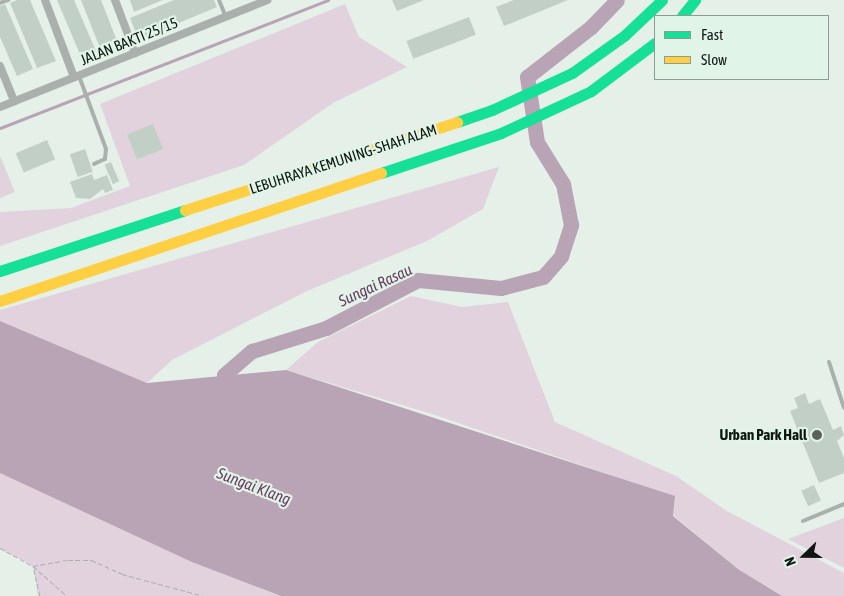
<!DOCTYPE html>
<html>
<head>
<meta charset="utf-8">
<style>
  body { margin:0 }
  #map { position:relative; width:844px; height:596px; overflow:hidden; background:#e5f0e9; font-family:"Asap Condensed",sans-serif }
  div>[style] { position:absolute }
  .green>* { inset:0; background:#e1d2de }
  .water>* { inset:0; background:#b8a4b4 }
  .stream>* { height:2.5px; margin:-1.25px; padding:0 1.25px; transform-origin:1.25px; border-radius:1.25px; background:#b8a4b4 }
  .river>* { height:15px; margin:-7.5px; padding:0 7.5px; transform-origin:7.5px; border-radius:7.5px; background:#b8a4b4 }
  .building>* { inset:0; background:#c2cfc7; transform-origin:0 0 }
  .path>* { height:1px; margin-top:-0.5px; transform-origin:0; background:repeating-linear-gradient(90deg,#aab1ad 0 5px,transparent 0 7.5px) }
  .lane>* { height:4px; margin:-2px; padding:0 2px; transform-origin:2px; border-radius:2px; background:#aab1ad }
  .street>* { height:8px; margin:-4px; padding:0 4px; transform-origin:4px; border-radius:4px; background:#aab1ad }
  .fast>* { height:11px; margin:-5.5px; padding:0 5.5px; transform-origin:5.5px; border-radius:5.5px; background:#16e098 }
  .slow>* { height:11px; margin:-5.5px; padding:0 5.5px; transform-origin:5.5px; border-radius:5.5px; background:#ffcf43 }
  .dots>* { width:14px; height:14px; translate:-50% -50%; box-sizing:border-box; border:2px solid #e1f4e8; border-radius:50% }
  span { translate:-50% -50%; white-space:nowrap; text-align:center; line-height:1.15; -webkit-text-stroke:4.5px #e1f4e8; paint-order:stroke }
  .street-label { font-size:15px; color:#101612 }
  .poi-label { font-size:15px; color:#101612; font-weight:700 }
  .right { translate:-100% -50%; text-align:right }
  .water-label { font-size:16px; color:#6b3c63; font-style:italic }
  .legend { position:absolute; left:654px; top:15px; width:175px; height:65px; box-sizing:border-box; background:#e1f4e8; border:1px solid #8d9b92; margin:0; padding:6px 9px; list-style:none; font-size:15px; color:#101612 }
  .legend li { display:flex; align-items:center; gap:10px; height:25px }
  .legend b { width:25px; border:1px solid #8d9b92 }
  .north { position:absolute; left:779px; top:531px; width:50px; height:50px; -webkit-text-stroke:4px #e1f4e8; paint-order:stroke; rotate:248deg; font-size:14px; font-weight:700; line-height:20px; text-align:center; color:#101612 }
  .north::after { content:''; display:block; margin:auto; width:18px; height:22px; background:#101612; clip-path:polygon(50% 0,100% 100%,50% 72%,0 100%) }
</style>
</head>
<body>
<div id="map">
  <div class="green">
    <div style="clip-path:polygon(345px 4px,359px 37px,407px 67px,333px 103px,244px 165px,0 246px,0 212px,71px 208px,130px 186px,100px 104px)"></div>
    <div style="clip-path:polygon(0 156px,15px 192px,0 198px)"></div>
    <div style="clip-path:polygon(499px 167px,483px 209px,427px 241px,307px 291px,172px 360px,147px 383px,0 321px,0 310px)"></div>
    <div style="clip-path:polygon(411px 296px,462px 307px,508px 302px,555px 422px,676px 476px,727px 511px,844px 573px,844px 596px,782px 596px,738px 569px,673px 515px,675px 497px,435px 415px,286px 370px,318px 342px)"></div>
    <div style="clip-path:polygon(0 472px,264px 590px,281px 596px,38px 596px,33px 566px,0 549px)"></div>
    <div style="clip-path:polygon(844px 518px,844px 568px,788px 539px)"></div>
  </div>
  <div class="water">
    <div style="clip-path:polygon(0 321px,147px 383px,286px 370px,675px 496px,673px 516px,738px 569px,782px 596px,281px 596px,192px 562px,0 473px)"></div>
  </div>
  <div class="stream">
    <div style="left:0;top:128px;width:352px;rotate:-21.3deg"></div>
  </div>
  <div class="river">
    <div style="left:224px;top:394px;width:19px;rotate:-90deg"></div>
    <div style="left:224px;top:375px;width:37px;rotate:-41deg"></div>
    <div style="left:252px;top:351px;width:77px;rotate:-17.3deg"></div>
    <div style="left:326px;top:328px;width:104px;rotate:-27.6deg"></div>
    <div style="left:418px;top:280px;width:83px;rotate:5.5deg"></div>
    <div style="left:501px;top:288px;width:43px;rotate:-14.7deg"></div>
    <div style="left:543px;top:277px;width:28px;rotate:-49deg"></div>
    <div style="left:561px;top:256px;width:33px;rotate:-72deg"></div>
    <div style="left:571px;top:225px;width:42px;rotate:-101deg"></div>
    <div style="left:563px;top:184px;width:49px;rotate:-121.8deg"></div>
    <div style="left:537px;top:142px;width:66px;rotate:-98.7deg"></div>
    <div style="left:527px;top:77px;width:81px;rotate:-38deg"></div>
    <div style="left:591px;top:27px;width:37px;rotate:-46deg"></div>
  </div>
  <div class="building">
    <div style="clip-path:polygon(17px 0,30px 0,56px 61px,37px 68px,10px 3px)"></div>
    <div style="clip-path:polygon(57px 0,74px 0,96px 51px,79px 52px)"></div>
    <div style="clip-path:polygon(81px 0,101px 0,117px 41px,100px 48px)"></div>
    <div style="clip-path:polygon(130px 0,163px 0,134px 12px)"></div>
    <div style="clip-path:polygon(174px 0,214px 0,217px 7px,143px 38px,141px 34px,137px 36px,130px 18px)"></div>
    <div style="clip-path:polygon(392px 0,424px 0,397px 11px)"></div>
    <div style="clip-path:polygon(514px 0,568px 0,504px 26px,496px 7px)"></div>
    <div style="clip-path:polygon(5px 4px,33px 69px,17px 76px,0 37px,0 6px)"></div>
    <div style="left:469px;top:17px;width:19px;height:67px;rotate:69deg"></div>
    <div style="left:153px;top:124px;width:27px;height:28px;rotate:68deg"></div>
    <div style="left:47px;top:140px;width:21px;height:34px;rotate:67deg"></div>
    <div style="left:85px;top:149px;width:24px;height:16px;rotate:71deg"></div>
    <div style="left:111px;top:162px;width:21px;height:7px;rotate:67deg"></div>
    <div style="clip-path:polygon(92px 174px,94px 180px,107px 175px,113px 190px,105px 193px,103px 189px,90px 199px,76px 198px,70px 182px)"></div>
    <div style="clip-path:polygon(805px 393px,809px 404px,820px 399px,833px 430px,841px 426px,844px 435px,837px 441px,844px 458px,844px 473px,819px 483px,790px 411px,798px 408px,794px 398px)"></div>
    <div style="left:814px;top:485px;width:17px;height:14px;rotate:66deg"></div>
  </div>
  <div class="path">
    <div style="left:0;top:548px;width:38px;rotate:29deg"></div>
    <div style="left:33px;top:566px;width:45px;rotate:41.4deg"></div>
    <div style="left:40px;top:596px;width:31px;rotate:-103deg"></div>
    <div style="left:33px;top:566px;width:36px;rotate:-10deg"></div>
    <div style="left:68px;top:560px;width:23px"></div>
    <div style="left:91px;top:560px;width:34px;rotate:24deg"></div>
    <div style="left:122px;top:574px;width:85px;rotate:15deg"></div>
  </div>
  <div class="lane">
    <div style="left:219px;top:0;width:18px;rotate:68deg"></div>
    <div style="left:0;top:3px;width:9px;rotate:-21deg"></div>
    <div style="left:79px;top:76px;width:78px;rotate:69.7deg"></div>
    <div style="left:106px;top:149px;width:10px;rotate:96deg"></div>
    <div style="left:105px;top:159px;width:12px;rotate:156deg"></div>
    <div style="left:829px;top:362px;width:48px;rotate:71.9deg"></div>
    <div style="left:803px;top:521px;width:44px;rotate:-22.5deg"></div>
  </div>
  <div class="street">
    <div style="left:45px;top:0;width:82px;rotate:69.4deg"></div>
    <div style="left:115px;top:0;width:57px;rotate:69.3deg"></div>
    <div style="left:0;top:66px;width:38px;rotate:68deg"></div>
    <div style="left:0;top:107px;width:288px;rotate:-21.8deg"></div>
  </div>
  <div class="fast">
    <div style="left:682px;top:16px;width:21px;rotate:-51deg"></div>
    <div style="left:457px;top:122px;width:37px;rotate:-19deg"></div>
    <div style="left:492px;top:110px;width:88px;rotate:-24.8deg"></div>
    <div style="left:572px;top:73px;width:65px;rotate:-35.6deg"></div>
    <div style="left:625px;top:35px;width:51px;rotate:-43.4deg"></div>
    <div style="left:381px;top:173px;width:126px;rotate:-18.4deg"></div>
    <div style="left:501px;top:133px;width:99px;rotate:-25deg"></div>
    <div style="left:591px;top:91px;width:80px;rotate:-36.9deg"></div>
    <div style="left:0;top:271px;width:195px;rotate:-18.2deg"></div>
  </div>
  <div class="slow">
    <div style="left:185px;top:210px;width:286px;rotate:-17.9deg"></div>
    <div style="left:0;top:301px;width:402px;rotate:-18.6deg"></div>
  </div>
  <div class="dots">
    <div style="left:817px;top:435px;background:#5b625d"></div>
  </div>
  <div class="street-label">
    <span style="left:129px;top:41px;rotate:-22deg">JALAN BAKTI 25/15</span>
    <span style="left:343px;top:159px;rotate:-18deg">LEBUHRAYA KEMUNING-SHAH ALAM</span>
  </div>
  <div class="poi-label">
    <span class="right" style="left:807px;top:435px">Urban Park Hall</span>
  </div>
  <div class="water-label">
    <span style="left:375px;top:285px;rotate:-25deg">Sungai Rasau</span>
    <span style="left:254px;top:486px;rotate:21deg">Sungai Klang</span>
  </div>
  <ul class="legend">
  <li><b style="height:6px;background:#16e098"></b>Fast</li>
  <li><b style="height:6px;background:#ffcf43"></b>Slow</li>
  </ul>
  <div class="north">N</div>
</div>
</body>
</html>
